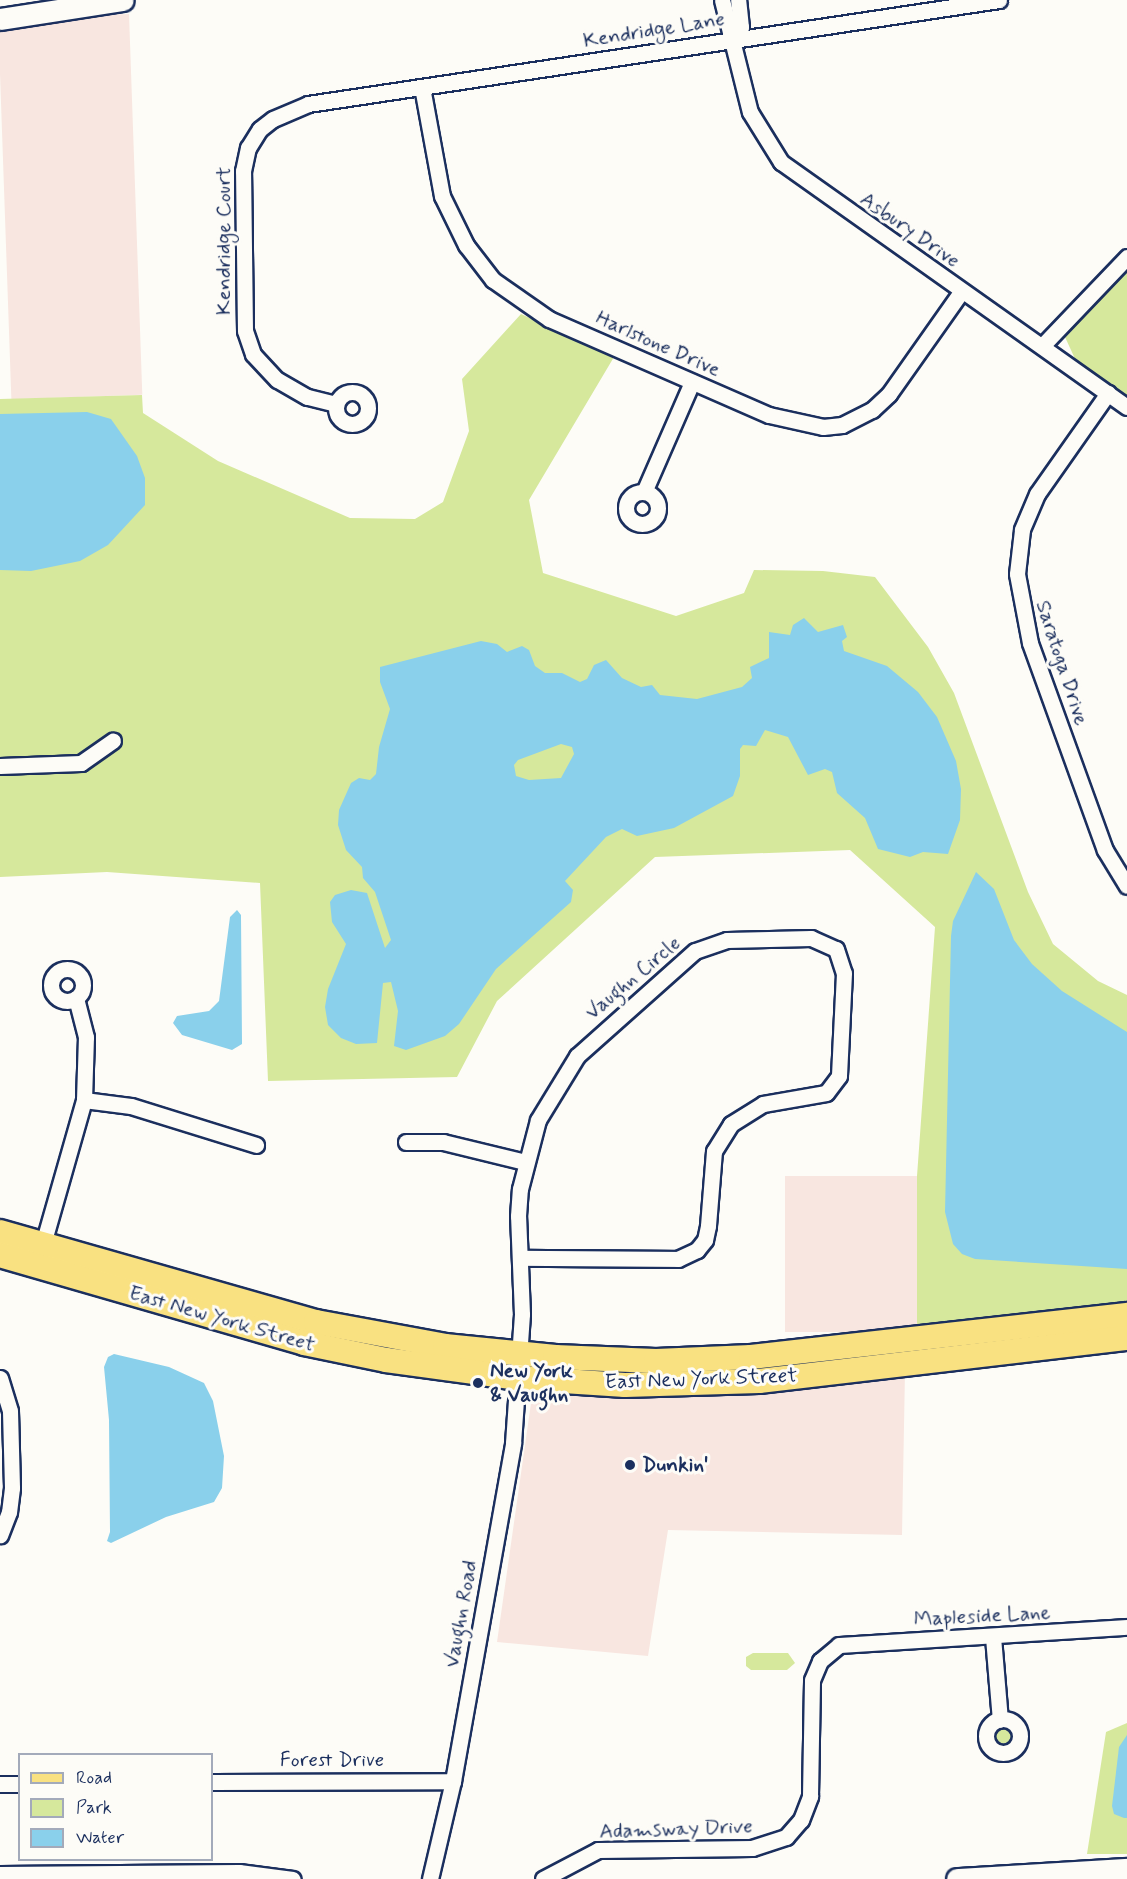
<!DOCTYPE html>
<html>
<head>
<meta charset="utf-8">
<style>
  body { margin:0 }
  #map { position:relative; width:1127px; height:1879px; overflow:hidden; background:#fdfcf7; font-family:Mynerve,sans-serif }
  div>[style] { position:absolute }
  .built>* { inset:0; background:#f8e6e0; transform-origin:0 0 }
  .green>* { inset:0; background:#d6e89c }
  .round { border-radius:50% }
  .water>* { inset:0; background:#8ad0eb }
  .roads { filter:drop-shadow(2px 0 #1b2f5e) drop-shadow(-2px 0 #1b2f5e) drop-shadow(0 2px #1b2f5e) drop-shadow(0 -2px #1b2f5e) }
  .street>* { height:15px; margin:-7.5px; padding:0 7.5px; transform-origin:7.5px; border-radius:7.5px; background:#fdfcf7 }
  .street>.ring { margin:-7.5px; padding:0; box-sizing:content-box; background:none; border:15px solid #fdfcf7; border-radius:50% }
  .secondary>* { height:21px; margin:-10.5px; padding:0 10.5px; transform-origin:10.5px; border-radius:10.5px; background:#fdfcf7 }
  .primary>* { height:24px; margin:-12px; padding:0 12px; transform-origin:12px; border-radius:12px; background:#f9e181 }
  .dots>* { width:16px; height:16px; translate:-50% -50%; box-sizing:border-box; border:3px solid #fdfcf7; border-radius:50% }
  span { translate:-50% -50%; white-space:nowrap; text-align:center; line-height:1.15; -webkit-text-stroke:6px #fdfcf7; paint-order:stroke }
  .street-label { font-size:21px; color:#1b2f5e }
  .poi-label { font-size:21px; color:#1b2f5e; font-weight:700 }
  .left { translate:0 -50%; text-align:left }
  .legend { position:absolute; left:18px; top:1753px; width:195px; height:108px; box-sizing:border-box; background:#fdfcf7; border:2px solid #a3aaba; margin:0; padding:8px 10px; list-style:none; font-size:18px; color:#1b2f5e }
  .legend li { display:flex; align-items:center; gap:12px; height:30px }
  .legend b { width:30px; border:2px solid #a3aaba }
</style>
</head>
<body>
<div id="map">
  <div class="built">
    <div style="left:129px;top:14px;width:381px;height:131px;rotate:88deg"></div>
    <div style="left:917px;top:1176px;width:156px;height:132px;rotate:90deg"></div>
    <div style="clip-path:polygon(905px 1372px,902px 1535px,668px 1530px,648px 1656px,497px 1642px,534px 1382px)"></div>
  </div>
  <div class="green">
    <div style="clip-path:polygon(1127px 271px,1127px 397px,1076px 361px,1065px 337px)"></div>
    <div style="clip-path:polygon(521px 314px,614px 357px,529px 500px,543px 573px,676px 616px,744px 593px,754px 570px,823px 571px,875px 577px,928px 647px,954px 693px,1028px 892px,1053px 944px,1098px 981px,1127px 995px,1127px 1307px,917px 1332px,917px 1176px,935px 927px,850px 850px,655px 857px,497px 1001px,457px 1077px,268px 1081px,260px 883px,107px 872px,0 877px,0 399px,142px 395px,143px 413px,218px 461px,350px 518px,415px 519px,443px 502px,469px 431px,462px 379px)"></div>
    <div style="clip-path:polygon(753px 1653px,788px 1653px,795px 1663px,787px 1670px,751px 1670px,746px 1666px,746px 1657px)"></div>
    <div style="clip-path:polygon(1127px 1723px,1127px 1854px,1087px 1854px,1106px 1732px)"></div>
    <div class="round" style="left:994px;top:1726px;width:18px;height:18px"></div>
  </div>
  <div class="water">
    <div style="clip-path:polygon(87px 412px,111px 419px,137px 456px,145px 478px,145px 505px,108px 545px,80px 561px,31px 571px,0 570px,0 414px)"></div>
    <div style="clip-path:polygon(evenodd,804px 618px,818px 632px,843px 625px,847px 637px,842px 641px,844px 651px,887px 666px,918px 692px,937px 717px,956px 761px,961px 789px,960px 820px,948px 854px,923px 852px,910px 857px,878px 849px,865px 818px,837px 793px,832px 772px,825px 769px,808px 775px,788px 737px,765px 730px,756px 746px,743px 745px,740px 749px,740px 776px,733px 796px,674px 828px,637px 836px,622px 829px,606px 837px,565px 881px,573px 890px,571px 902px,496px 969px,459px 1024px,445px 1036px,406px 1050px,394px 1046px,398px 1011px,391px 982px,383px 983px,377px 1043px,356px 1044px,341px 1038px,328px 1025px,325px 1007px,328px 989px,346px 944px,332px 922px,330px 902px,335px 895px,351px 890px,367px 893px,385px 948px,391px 940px,375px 892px,363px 878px,362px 867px,346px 850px,338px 825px,339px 810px,351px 783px,359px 778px,370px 780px,376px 774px,379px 747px,390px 709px,380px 682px,380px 667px,481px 641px,497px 644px,507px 652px,522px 646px,529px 650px,535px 666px,545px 673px,562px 673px,580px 682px,587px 679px,594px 665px,606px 660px,622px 678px,641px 687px,652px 685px,660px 695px,697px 699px,742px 687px,752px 678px,750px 667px,769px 658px,769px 632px,790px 635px,793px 625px,804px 618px,561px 744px,572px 747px,574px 754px,561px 778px,529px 780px,516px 776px,514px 765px,518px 760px,561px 744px)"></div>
    <div style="clip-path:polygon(976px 872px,994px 889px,1014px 940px,1032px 964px,1062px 991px,1127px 1032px,1127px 1269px,975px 1259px,962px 1254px,953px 1244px,945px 1212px,951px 936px,953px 921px)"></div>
    <div style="clip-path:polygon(237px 910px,241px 915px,242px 1044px,232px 1050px,182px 1035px,173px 1023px,177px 1016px,209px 1011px,219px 1001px,230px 917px)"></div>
    <div style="clip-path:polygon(114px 1354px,169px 1367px,204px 1383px,213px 1401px,224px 1456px,222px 1488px,214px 1502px,166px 1517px,111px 1543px,107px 1541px,110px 1532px,109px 1420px,104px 1367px,108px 1357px)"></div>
    <div style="clip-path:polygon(1127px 1735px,1127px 1818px,1124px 1818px,1114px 1814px,1112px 1806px,1119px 1747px)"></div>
  </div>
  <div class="roads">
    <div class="street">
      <div style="left:722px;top:0;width:115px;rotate:76deg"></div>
      <div style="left:750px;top:112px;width:59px;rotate:58.2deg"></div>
      <div style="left:781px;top:162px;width:424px;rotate:35.3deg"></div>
      <div style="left:734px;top:40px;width:15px;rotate:-62deg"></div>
      <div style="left:741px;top:27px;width:27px;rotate:-96deg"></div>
      <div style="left:422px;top:87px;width:111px;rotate:79.6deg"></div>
      <div style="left:442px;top:196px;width:55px;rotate:63.9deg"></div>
      <div style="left:466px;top:245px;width:44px;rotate:52.4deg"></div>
      <div style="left:493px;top:280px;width:68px;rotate:34.9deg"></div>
      <div style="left:549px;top:319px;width:240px;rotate:23.6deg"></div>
      <div style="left:769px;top:415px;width:55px;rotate:12.5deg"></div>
      <div style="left:823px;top:427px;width:19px;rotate:-6deg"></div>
      <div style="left:842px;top:425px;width:34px;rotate:-27deg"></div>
      <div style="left:872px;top:410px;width:23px;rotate:-43deg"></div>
      <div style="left:889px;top:394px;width:125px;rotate:-54.8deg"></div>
      <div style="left:1042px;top:346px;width:123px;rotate:-46.3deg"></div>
      <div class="ring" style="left:336px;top:392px;width:17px;height:17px"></div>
      <div style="left:1108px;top:393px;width:123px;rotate:125.1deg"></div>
      <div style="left:1037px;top:494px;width:39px;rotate:113deg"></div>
      <div style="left:1022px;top:530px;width:44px;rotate:96.5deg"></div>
      <div style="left:1017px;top:574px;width:70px;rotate:79.3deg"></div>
      <div style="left:1030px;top:643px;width:220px;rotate:70.1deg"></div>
      <div style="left:1105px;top:850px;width:42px;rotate:58.6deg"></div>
      <div style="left:336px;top:404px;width:30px;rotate:-166deg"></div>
      <div style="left:307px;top:397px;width:34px;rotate:-150deg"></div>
      <div style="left:277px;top:380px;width:35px;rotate:-133deg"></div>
      <div style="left:253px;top:354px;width:24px;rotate:-109deg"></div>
      <div style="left:245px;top:331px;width:160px;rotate:-90.7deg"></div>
      <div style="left:243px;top:171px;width:24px;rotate:-78deg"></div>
      <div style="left:248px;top:148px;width:22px;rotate:-58deg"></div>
      <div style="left:260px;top:129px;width:16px;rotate:-38deg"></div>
      <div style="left:273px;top:119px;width:38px;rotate:-23deg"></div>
      <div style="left:308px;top:104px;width:699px;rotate:-8.56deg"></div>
      <div class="ring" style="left:626px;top:492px;width:17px;height:17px"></div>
      <div style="left:644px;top:492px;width:120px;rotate:-66.4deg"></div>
      <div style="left:0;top:766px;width:81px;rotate:-2.1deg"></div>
      <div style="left:81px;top:763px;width:39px;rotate:-35deg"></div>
      <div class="ring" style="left:51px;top:969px;width:17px;height:17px"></div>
      <div style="left:84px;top:1100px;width:47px;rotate:7.3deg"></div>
      <div style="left:131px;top:1106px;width:131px;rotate:17.3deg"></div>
      <div style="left:406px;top:1142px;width:37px"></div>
      <div style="left:443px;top:1142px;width:84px;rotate:13.7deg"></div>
      <div style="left:43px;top:1244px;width:150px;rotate:-74.1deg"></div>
      <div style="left:84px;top:1100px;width:63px;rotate:-88.2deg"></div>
      <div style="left:86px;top:1037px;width:40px;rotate:-104.4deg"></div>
      <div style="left:0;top:1378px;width:34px;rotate:73deg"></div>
      <div style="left:10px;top:1411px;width:77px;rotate:88.5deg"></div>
      <div style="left:12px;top:1488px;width:24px;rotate:97deg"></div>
      <div style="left:9px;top:1512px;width:25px;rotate:111deg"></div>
      <div style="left:993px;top:1637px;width:83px;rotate:85.2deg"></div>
      <div class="ring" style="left:986px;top:1719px;width:19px;height:19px"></div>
      <div style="left:212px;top:1782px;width:241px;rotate:-0.2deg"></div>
      <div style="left:0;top:1784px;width:20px"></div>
      <div style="left:0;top:1874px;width:239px;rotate:-0.5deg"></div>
      <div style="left:239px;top:1872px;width:54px;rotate:7.4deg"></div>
      <div style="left:430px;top:1879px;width:101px;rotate:-76.8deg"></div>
      <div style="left:453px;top:1781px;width:343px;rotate:-79.9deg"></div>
      <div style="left:513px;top:1443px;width:129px;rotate:-86deg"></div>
      <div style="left:522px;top:1314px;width:98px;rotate:-92.3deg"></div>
      <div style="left:518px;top:1216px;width:27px;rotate:-86deg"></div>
      <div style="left:520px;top:1189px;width:71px;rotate:-75.4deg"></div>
      <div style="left:538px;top:1120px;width:75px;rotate:-58.6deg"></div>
      <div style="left:577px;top:1056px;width:158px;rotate:-41.7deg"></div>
      <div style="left:695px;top:951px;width:34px;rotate:-19deg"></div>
      <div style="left:727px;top:940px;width:84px;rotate:-1.4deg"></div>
      <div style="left:811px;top:938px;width:27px;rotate:24deg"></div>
      <div style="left:836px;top:949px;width:25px;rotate:72deg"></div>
      <div style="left:844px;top:973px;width:103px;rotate:92.8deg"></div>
      <div style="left:839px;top:1076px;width:21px;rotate:127deg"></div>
      <div style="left:826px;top:1093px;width:64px;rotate:170.1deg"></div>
      <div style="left:763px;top:1104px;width:38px;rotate:148deg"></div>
      <div style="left:731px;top:1124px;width:32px;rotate:122deg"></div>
      <div style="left:714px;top:1151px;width:75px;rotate:94.6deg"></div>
      <div style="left:708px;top:1226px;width:14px;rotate:102deg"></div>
      <div style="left:705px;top:1240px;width:13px;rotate:129deg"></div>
      <div style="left:697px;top:1250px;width:21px;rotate:155deg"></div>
      <div style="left:678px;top:1259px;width:157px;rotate:-179.6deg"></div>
      <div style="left:543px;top:1879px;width:62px;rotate:-27.8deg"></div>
      <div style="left:598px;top:1850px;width:154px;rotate:-0.7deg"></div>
      <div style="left:752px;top:1848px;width:36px;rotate:-18deg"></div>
      <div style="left:786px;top:1837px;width:23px;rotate:-49deg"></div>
      <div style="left:801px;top:1820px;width:26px;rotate:-69deg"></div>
      <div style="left:810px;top:1796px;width:116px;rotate:-89deg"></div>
      <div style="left:812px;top:1680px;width:21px;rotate:-67deg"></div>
      <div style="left:820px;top:1661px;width:25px;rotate:-40deg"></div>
      <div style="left:839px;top:1645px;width:289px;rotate:-3.6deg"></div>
    </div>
    <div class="secondary">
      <div style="left:0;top:19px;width:124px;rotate:-8.8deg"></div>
      <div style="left:957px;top:1879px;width:170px;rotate:-3.4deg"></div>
    </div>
    <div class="primary">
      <div style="left:0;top:1232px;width:329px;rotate:15.9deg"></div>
      <div style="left:316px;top:1322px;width:131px;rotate:10.5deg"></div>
      <div style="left:445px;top:1346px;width:111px;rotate:5.7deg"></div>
      <div style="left:555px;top:1357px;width:101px;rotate:2.3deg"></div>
      <div style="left:656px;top:1361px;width:95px;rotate:-2.4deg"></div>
      <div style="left:751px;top:1357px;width:378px;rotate:-6.4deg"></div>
      <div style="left:0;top:1255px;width:316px;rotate:16.1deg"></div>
      <div style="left:304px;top:1343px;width:84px;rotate:11.7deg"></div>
      <div style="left:386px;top:1360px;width:132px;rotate:7.8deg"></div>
      <div style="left:517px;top:1378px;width:108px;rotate:3.7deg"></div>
      <div style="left:625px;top:1385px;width:134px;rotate:-1.7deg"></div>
      <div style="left:759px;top:1381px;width:371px;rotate:-6.7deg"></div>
    </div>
  </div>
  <div class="dots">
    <div style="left:478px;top:1383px;background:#1b2f5e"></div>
    <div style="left:630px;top:1465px;background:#1b2f5e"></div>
  </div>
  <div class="street-label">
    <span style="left:654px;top:30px;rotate:-9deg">Kendridge Lane</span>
    <span style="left:910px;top:230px;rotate:35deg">Asbury Drive</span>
    <span style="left:224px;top:241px;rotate:-90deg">Kendridge Court</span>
    <span style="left:658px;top:344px;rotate:24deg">Harlstone Drive</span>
    <span style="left:1062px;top:663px;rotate:72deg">Saratoga Drive</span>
    <span style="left:633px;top:978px;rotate:-40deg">Vaughn Circle</span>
    <span style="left:222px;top:1319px;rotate:16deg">East New York Street</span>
    <span style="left:701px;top:1379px;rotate:-2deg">East New York Street</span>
    <span style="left:461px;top:1614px;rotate:-80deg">Vaughn Road</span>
    <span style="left:982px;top:1616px;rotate:-3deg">Mapleside Lane</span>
    <span style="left:332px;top:1760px">Forest Drive</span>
    <span style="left:676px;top:1829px;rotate:-2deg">Adamsway Drive</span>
  </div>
  <div class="poi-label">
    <span class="left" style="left:490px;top:1383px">New York<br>&amp; Vaughn</span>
    <span class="left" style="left:642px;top:1465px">Dunkin'</span>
  </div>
  <ul class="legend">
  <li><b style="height:8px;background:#f9e181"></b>Road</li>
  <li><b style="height:16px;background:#d6e89c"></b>Park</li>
  <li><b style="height:16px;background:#8ad0eb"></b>Water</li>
  </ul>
</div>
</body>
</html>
